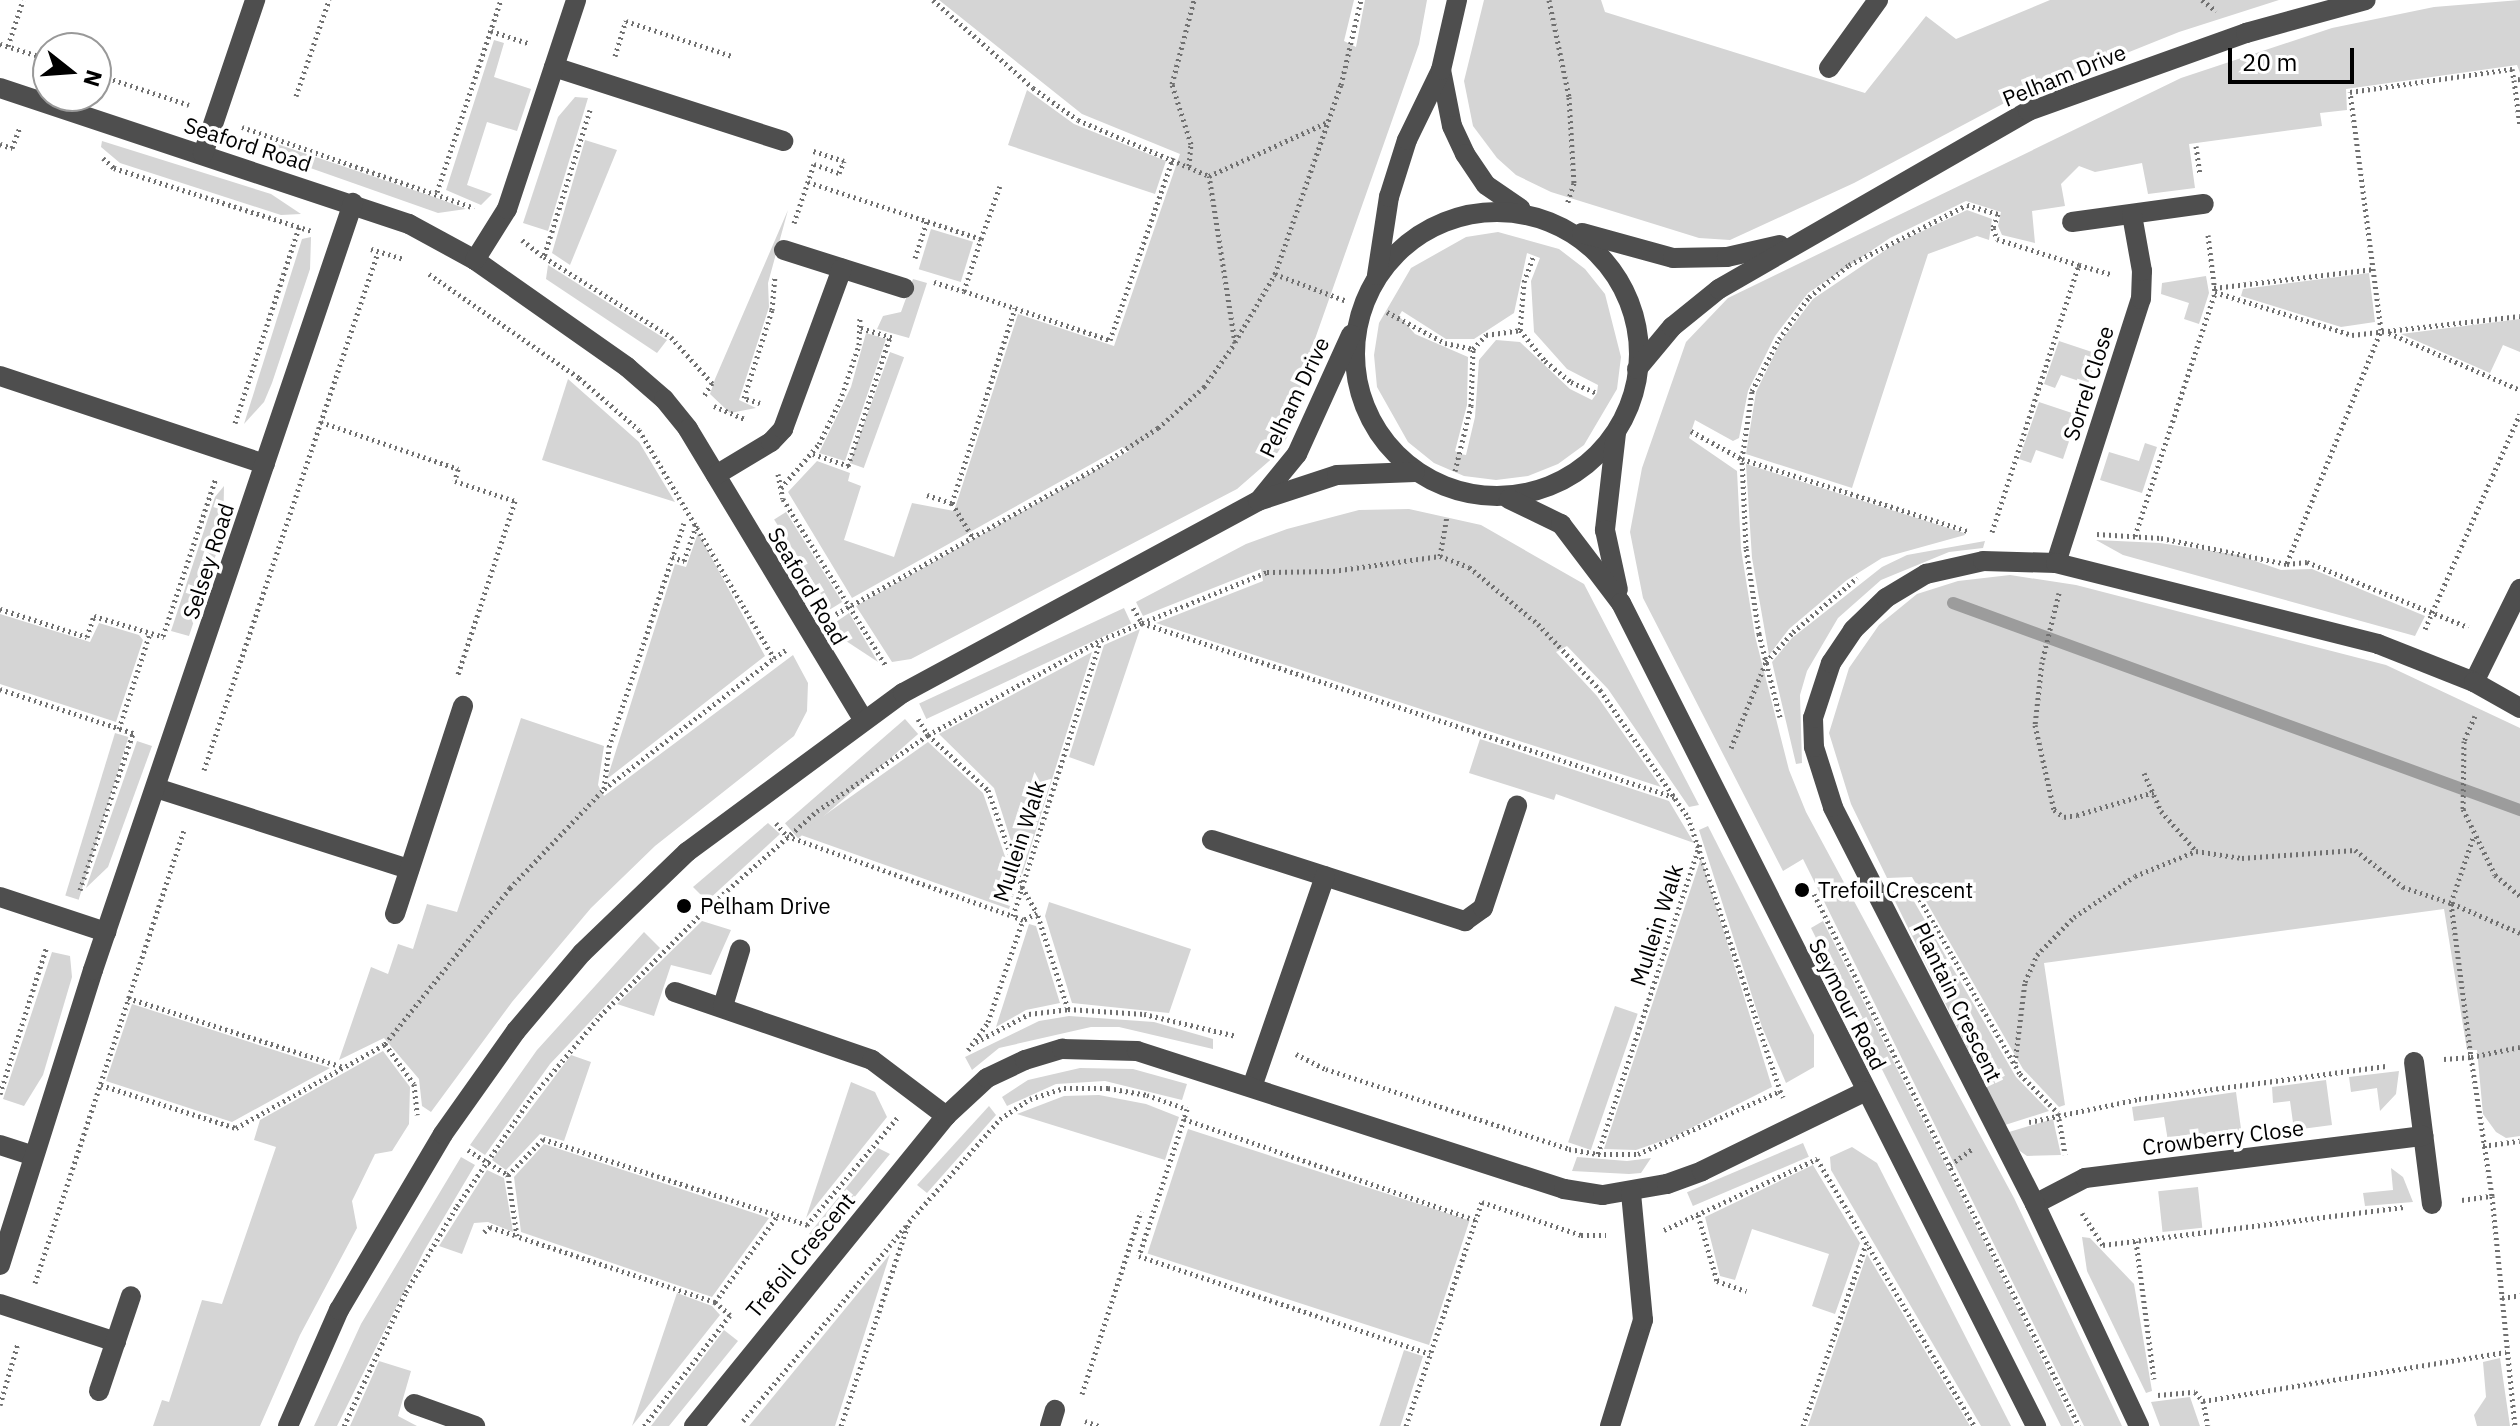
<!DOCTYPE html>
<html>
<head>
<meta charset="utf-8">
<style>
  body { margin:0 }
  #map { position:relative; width:2520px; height:1426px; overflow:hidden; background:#fff; font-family:"IBM Plex Sans",sans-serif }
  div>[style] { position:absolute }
  .green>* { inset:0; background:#d5d5d5; transform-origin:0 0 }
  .stream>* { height:12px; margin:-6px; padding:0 6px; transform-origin:6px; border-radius:6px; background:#9c9c9c }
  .path>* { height:5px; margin-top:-2.5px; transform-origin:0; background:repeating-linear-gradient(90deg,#707070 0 2px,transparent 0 6px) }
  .minor>* { height:20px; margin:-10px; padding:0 10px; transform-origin:10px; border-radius:10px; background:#4e4e4e }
  .minor>.ring { margin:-10px; padding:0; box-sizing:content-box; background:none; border:20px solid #4e4e4e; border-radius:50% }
  .dots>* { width:22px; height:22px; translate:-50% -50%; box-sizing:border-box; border:4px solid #fff; border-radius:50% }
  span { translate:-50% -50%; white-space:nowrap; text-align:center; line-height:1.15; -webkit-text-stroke:7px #fff; paint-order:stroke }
  .street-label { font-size:22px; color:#000 }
  .poi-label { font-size:22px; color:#000 }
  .left { translate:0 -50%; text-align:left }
  .north { position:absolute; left:32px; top:32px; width:80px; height:80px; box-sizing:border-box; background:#fff; border:2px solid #999; border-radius:50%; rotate:107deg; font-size:22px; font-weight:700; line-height:32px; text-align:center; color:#000 }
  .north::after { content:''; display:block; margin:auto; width:28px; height:36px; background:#000; clip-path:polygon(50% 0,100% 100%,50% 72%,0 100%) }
  .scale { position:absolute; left:2228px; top:48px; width:126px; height:36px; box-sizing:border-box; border:4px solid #000; border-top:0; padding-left:10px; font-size:24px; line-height:28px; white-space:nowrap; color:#000; -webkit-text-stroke:6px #fff; paint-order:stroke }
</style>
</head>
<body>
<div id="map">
  <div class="green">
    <div style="clip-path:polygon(939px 0,1354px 0,1344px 41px,1356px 47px,1365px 0,1427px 0,1419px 44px,1309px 356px,1288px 436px,1276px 455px,1237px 489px,911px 659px,892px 662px,856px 606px,1129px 451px,1122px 447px,852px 598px,788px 492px,817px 461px,850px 473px,848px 481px,861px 486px,844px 540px,894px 557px,912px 503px,954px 511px,1018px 314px,1114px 346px,1180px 154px,1082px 114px)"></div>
    <div style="clip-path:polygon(1484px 0,1601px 0,1605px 12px,1865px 93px,1926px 16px,1956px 39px,2050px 0,2279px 0,2179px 32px,2012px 99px,1854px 183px,1730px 240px,1699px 238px,1551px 192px,1516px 175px,1497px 158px,1473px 126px,1464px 81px)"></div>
    <div style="clip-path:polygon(2520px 0,2520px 73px,2517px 65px,2346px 89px,2347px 110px,2320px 113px,2322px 126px,2189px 144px,2195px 188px,2148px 194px,2142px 163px,2095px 172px,2079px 166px,2061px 184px,2065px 206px,2032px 211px,2035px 243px,2002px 235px,1998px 226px,2001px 212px,1966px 201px,1890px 238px,1808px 293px,1775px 336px,1748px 391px,1739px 438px,1733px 441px,1695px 420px,1689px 438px,1737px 471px,1741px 549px,1755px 636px,1789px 770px,1806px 812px,2014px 1198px,2122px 1426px,2084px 1426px,1803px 859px,1783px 871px,1643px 598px,1630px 532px,1642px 468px,1686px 342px,1728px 298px,2181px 78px,2332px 28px,2434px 7px)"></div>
    <div style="clip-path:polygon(494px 40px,504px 43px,494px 77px,531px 89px,517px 131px,487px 122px,467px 185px,492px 194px,481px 205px,446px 190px)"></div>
    <div style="clip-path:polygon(1027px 90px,1074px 124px,1166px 161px,1155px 194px,1008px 145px)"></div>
    <div style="clip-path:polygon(575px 97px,588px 98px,548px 231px,523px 223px,558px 117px)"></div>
    <div style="clip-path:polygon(585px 140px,617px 150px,570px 265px,552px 253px)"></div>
    <div style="clip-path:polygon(102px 141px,271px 194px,301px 214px,281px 215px,120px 163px,101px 147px)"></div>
    <div style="clip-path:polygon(277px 144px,437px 198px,466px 209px,438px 213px,299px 164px,263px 146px)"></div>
    <div style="clip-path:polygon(788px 210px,768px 283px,769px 307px,739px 400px,756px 408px,730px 413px,710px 394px,715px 379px)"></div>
    <div style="clip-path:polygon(1967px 210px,1992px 219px,1989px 240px,1977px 236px,1928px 254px,1852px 488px,1746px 454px,1756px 392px,1781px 341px,1813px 299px,1893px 245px)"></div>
    <div style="left:931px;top:229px;width:44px;height:42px;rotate:17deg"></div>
    <div style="clip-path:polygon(evenodd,1498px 232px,1559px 249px,1585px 269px,1605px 294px,1621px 357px,1617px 389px,1584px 445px,1558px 464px,1528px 476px,1496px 480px,1464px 476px,1434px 463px,1408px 442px,1377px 387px,1374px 355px,1379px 323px,1411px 268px,1466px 237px,1498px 232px,1527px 253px,1540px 258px,1531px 281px,1534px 332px,1567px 369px,1598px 385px,1597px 393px,1592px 400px,1570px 389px,1520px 342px,1496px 340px,1479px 360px,1475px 417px,1466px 455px,1460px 454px,1455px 451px,1467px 405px,1468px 357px,1415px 334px,1399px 316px,1402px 311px,1446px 339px,1474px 339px,1514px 313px,1527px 253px)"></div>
    <div style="clip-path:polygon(311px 237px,310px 269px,272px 383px,264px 402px,244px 424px,302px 239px)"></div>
    <div style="clip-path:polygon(548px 265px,667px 340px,657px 353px,546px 279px)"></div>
    <div style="clip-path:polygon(2369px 273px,2375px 322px,2341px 327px,2241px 296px,2243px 289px)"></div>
    <div style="clip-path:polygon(2206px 276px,2209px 293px,2199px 324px,2184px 319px,2189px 303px,2161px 294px,2162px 283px)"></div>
    <div style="clip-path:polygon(913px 279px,927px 283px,909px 338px,877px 329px,883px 316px,901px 312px)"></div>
    <div style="clip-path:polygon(2520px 319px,2520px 352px,2503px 345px,2490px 373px,2401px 334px)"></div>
    <div style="clip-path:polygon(866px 333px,886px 339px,845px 461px,819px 453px,851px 387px)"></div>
    <div style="clip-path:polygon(2059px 341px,2098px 354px,2088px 384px,2061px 375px,2055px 388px,2044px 384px)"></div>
    <div style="left:890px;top:352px;width:15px;height:118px;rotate:20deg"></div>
    <div style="clip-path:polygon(568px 379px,639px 442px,675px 502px,542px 460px)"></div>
    <div style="clip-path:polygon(2039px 402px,2078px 415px,2063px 459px,2036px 450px,2031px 463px,2019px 459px)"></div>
    <div style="clip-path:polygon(2145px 443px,2157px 447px,2142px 493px,2100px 480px,2109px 452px,2139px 461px)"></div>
    <div style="clip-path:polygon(1746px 464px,1964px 533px,1965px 535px,1882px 558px,1847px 580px,1789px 629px,1769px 655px,1752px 558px)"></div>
    <div style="clip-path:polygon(224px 486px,223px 533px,189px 636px,171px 631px,215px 497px)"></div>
    <div style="clip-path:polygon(1409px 509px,1481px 525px,1584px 584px,1699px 805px,1689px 807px,1608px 689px,1567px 646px,1556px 652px,1597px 696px,1661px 787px,1156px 623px,1263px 581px,1261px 569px,1143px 616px,1136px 602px,1246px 544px,1287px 529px,1359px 510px)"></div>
    <div style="left:786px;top:512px;width:106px;height:14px;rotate:58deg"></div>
    <div style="clip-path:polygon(698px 533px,765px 656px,607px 779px,675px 564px,686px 567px)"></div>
    <div style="clip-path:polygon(2096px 540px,2160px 543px,2238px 555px,2281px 570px,2312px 569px,2425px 616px,2415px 636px,2123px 555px)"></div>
    <div style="clip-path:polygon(1985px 541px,1983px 548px,1949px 552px,1881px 580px,1838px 618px,1807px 671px,1800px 695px,1802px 763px,1796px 764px,1772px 662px,1792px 638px,1882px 567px,1907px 555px)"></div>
    <div style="clip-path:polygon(2010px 575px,2076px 585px,2386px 665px,2520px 728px,2520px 1136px,2506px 1138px,2496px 1132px,2483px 1114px,2477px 1050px,2467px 1050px,2444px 909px,2044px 963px,2065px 1105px,2059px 1107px,2023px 1069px,1912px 877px,1887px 878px,1851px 804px,1829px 733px,1849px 668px,1879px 625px,1917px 594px,1958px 581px)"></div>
    <div style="left:1124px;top:608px;width:17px;height:226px;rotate:65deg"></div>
    <div style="clip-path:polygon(849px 613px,878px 662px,846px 641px,836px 622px)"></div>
    <div style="clip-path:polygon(0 614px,90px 642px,99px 623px,139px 635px,143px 640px,116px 722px,0 684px)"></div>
    <div style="clip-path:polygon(1140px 629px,1094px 766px,1069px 757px,1104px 645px)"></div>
    <div style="clip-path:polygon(1092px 652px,1022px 875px,994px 788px,939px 734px)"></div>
    <div style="clip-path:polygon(793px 655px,808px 683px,807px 711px,794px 736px,655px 846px,591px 908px,512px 1002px,431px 1112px,422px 1106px,419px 1079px,384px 1038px,339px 1060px,371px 967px,388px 974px,398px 944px,413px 949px,427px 904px,457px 912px,521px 718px,604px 746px,598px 785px,604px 796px)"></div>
    <div style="left:905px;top:719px;width:20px;height:159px;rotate:49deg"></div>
    <div style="left:115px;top:733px;width:14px;height:170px;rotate:17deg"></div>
    <div style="clip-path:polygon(1480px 739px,1669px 801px,1694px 843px,1556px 794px,1554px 800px,1469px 773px)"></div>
    <div style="clip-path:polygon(137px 741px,152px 746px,108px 867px,86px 888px)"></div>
    <div style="clip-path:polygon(928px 742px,983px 793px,1016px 888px,1009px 909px,798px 834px)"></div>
    <div style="clip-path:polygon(768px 823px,780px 834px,707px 901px,693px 887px)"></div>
    <div style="clip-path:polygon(1708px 826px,1814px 1035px,1814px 1067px,1786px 1083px,1762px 1027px,1699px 830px)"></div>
    <div style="clip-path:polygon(1701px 858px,1772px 1087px,1673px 1137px,1636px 1150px,1604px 1149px)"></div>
    <div style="clip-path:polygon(1890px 891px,1908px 891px,2016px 1077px,2049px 1111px,2005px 1125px)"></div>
    <div style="clip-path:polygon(1049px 902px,1191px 949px,1169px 1013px,1072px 1003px,1045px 916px)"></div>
    <div style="clip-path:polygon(702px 921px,731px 930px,711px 975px,671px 965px,654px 1016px,617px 1004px)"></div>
    <div style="clip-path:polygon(1823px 921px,2017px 1308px,2074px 1426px,2061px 1426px,1811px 928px)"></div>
    <div style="clip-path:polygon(1029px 924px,1036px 926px,1060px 1003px,1026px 1010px,996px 1027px)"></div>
    <div style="clip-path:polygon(644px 932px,660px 948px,550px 1064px,485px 1155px,470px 1145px,537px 1050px)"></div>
    <div style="clip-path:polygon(52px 952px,70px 956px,72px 977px,43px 1075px,24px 1106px,3px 1099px)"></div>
    <div style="clip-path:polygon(132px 1004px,330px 1068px,232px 1122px,106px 1081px)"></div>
    <div style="left:1615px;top:1006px;width:24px;height:144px;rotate:19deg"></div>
    <div style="clip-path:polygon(1069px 1016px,1154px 1022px,1213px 1039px,1213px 1049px,1119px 1027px,1091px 1027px,999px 1048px,972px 1070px,965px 1057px,1039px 1021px)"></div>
    <div style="clip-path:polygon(383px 1051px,410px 1087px,409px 1124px,392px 1151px,375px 1154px,352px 1201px,357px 1228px,300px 1335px,260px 1426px,153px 1426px,162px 1400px,169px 1402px,202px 1300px,222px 1304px,276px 1147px,254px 1140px,260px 1120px)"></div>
    <div style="clip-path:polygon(571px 1055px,591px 1062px,564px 1141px,540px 1134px,506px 1170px,492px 1160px)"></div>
    <div style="clip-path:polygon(1080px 1068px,1133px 1069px,1187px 1084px,1182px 1100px,1105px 1081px,1056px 1084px,1007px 1106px,1002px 1097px,1028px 1080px)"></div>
    <div style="clip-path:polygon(2399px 1071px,2396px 1094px,2380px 1111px,2377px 1088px,2351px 1092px,2349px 1077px)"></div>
    <div style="clip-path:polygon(2326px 1080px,2332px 1125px,2294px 1130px,2290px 1101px,2273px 1103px,2272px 1087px)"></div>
    <div style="clip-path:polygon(851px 1082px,875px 1092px,887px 1117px,806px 1218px)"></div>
    <div style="clip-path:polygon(2236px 1092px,2242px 1136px,2169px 1147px,2164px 1117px,2134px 1121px,2132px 1107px)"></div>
    <div style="clip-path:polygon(1099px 1095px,1146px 1104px,1179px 1117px,1165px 1160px,1017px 1114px,1064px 1096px)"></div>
    <div style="clip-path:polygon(989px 1106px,996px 1115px,927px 1193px,917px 1185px)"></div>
    <div style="clip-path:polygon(2053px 1119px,2061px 1155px,2027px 1156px,2017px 1149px,2009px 1132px)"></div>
    <div style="left:1188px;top:1129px;width:296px;height:131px;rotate:18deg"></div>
    <div style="left:1803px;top:1143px;width:15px;height:126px;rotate:67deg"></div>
    <div style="clip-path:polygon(544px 1144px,769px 1218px,712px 1297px,521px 1232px,514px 1177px)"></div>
    <div style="clip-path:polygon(1852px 1147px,1877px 1163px,2011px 1426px,1981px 1426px,1831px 1170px,1830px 1157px)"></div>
    <div style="clip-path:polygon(878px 1148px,890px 1154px,820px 1239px,809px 1234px)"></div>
    <div style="clip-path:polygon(461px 1157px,475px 1165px,424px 1251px,337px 1426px,314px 1426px,361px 1324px)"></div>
    <div style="clip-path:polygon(1577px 1157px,1627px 1161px,1651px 1158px,1641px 1173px,1629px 1174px,1572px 1171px)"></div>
    <div style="clip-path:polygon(1813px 1165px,1860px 1243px,1835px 1314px,1812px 1306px,1829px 1254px,1752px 1229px,1735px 1280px,1720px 1276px,1705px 1217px)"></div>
    <div style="clip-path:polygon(2391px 1168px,2403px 1177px,2413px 1202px,2365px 1206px,2363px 1193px,2393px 1190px)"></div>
    <div style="clip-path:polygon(487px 1170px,504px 1178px,513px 1232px,488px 1222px,474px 1223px,462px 1254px,439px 1246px)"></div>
    <div style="left:2198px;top:1187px;width:41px;height:40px;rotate:84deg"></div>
    <div style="clip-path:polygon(2082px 1237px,2090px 1238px,2134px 1284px,2152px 1391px,2146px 1393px,2087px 1271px)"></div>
    <div style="clip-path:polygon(890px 1254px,835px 1426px,749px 1426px)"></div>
    <div style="clip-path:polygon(1867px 1254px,1970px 1426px,1808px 1426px)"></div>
    <div style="clip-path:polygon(677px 1293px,712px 1306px,720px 1315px,632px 1426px)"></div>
    <div style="clip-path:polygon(724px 1330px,738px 1341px,669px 1426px,651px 1426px)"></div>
    <div style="left:1404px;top:1350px;width:20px;height:80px;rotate:18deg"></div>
    <div style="clip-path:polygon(2500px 1358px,2510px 1426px,2477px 1426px,2474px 1415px,2486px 1397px,2483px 1362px)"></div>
    <div style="clip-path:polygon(379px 1361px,411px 1371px,398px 1416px,417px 1426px,350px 1426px)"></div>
    <div style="clip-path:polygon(2190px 1397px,2200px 1426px,2160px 1426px,2151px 1402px)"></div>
  </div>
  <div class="stream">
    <div style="left:1953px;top:603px;width:604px;rotate:20.06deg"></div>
  </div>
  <div class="path">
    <div style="left:933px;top:0;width:133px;rotate:41.3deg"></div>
    <div style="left:1033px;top:88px;width:55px;rotate:35.4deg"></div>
    <div style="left:1078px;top:120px;width:142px;rotate:23.1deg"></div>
    <div style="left:1549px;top:0;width:99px;rotate:78.3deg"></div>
    <div style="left:1569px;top:97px;width:86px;rotate:86.7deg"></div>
    <div style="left:1574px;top:183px;width:23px;rotate:108deg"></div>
    <div style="left:2202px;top:0;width:18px;rotate:38deg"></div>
    <div style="left:491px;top:31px;width:39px;rotate:18deg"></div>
    <div style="left:0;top:44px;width:50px;rotate:17.4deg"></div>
    <div style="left:8px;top:46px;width:48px;rotate:-71.9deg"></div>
    <div style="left:615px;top:56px;width:37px;rotate:-73deg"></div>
    <div style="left:626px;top:21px;width:112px;rotate:18.3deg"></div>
    <div style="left:39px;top:68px;width:11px;rotate:-75deg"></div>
    <div style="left:96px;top:74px;width:98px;rotate:18.4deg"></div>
    <div style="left:2520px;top:79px;width:6px;rotate:171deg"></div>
    <div style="left:2514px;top:80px;width:46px;rotate:82.6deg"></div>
    <div style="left:296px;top:96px;width:102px;rotate:-71deg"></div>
    <div style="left:590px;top:110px;width:154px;rotate:107.4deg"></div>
    <div style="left:544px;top:257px;width:150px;rotate:32.2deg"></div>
    <div style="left:671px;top:337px;width:62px;rotate:48.3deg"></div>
    <div style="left:712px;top:383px;width:15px;rotate:122deg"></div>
    <div style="left:242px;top:127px;width:246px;rotate:19.2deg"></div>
    <div style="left:0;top:144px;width:13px;rotate:18deg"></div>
    <div style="left:12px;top:148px;width:22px;rotate:-69deg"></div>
    <div style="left:2196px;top:146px;width:27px;rotate:82deg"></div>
    <div style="left:103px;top:158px;width:15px;rotate:42deg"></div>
    <div style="left:114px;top:168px;width:207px;rotate:17.7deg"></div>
    <div style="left:1189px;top:166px;width:22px;rotate:-85deg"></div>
    <div style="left:1191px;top:144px;width:63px;rotate:-107.6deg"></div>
    <div style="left:1172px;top:84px;width:87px;rotate:-75.3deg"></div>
    <div style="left:808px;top:182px;width:182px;rotate:18.2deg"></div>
    <div style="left:981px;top:239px;width:56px;rotate:-70.3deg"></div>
    <div style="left:437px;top:192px;width:202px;rotate:-71.6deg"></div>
    <div style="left:794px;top:223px;width:62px;rotate:-71.3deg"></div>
    <div style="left:814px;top:164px;width:27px;rotate:20deg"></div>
    <div style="left:839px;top:173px;width:13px;rotate:-67deg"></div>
    <div style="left:844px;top:161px;width:35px;rotate:-162deg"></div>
    <div style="left:2208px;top:235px;width:57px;rotate:83deg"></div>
    <div style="left:2215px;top:292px;width:144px;rotate:17.4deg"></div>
    <div style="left:2352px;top:335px;width:169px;rotate:-6.5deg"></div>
    <div style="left:522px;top:240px;width:28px;rotate:38deg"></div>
    <div style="left:371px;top:249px;width:34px;rotate:17deg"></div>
    <div style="left:915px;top:258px;width:39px;rotate:-72deg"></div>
    <div style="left:429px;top:274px;width:183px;rotate:34.7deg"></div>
    <div style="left:579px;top:378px;width:79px;rotate:40.9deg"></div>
    <div style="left:639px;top:430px;width:265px;rotate:59.4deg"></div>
    <div style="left:774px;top:658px;width:14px;rotate:-34deg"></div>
    <div style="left:1275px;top:274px;width:200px;rotate:-70.8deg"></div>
    <div style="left:1341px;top:85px;width:87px;rotate:-76.8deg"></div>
    <div style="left:934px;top:282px;width:31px;rotate:17deg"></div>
    <div style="left:964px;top:291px;width:55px;rotate:-71.9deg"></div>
    <div style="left:2214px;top:288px;width:161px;rotate:-6.8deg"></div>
    <div style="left:964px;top:291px;width:154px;rotate:18.6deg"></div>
    <div style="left:1110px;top:340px;width:193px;rotate:-70.9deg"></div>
    <div style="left:1387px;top:312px;width:66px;rotate:28.1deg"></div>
    <div style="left:1445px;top:343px;width:29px;rotate:12deg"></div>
    <div style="left:1473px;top:349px;width:19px;rotate:-47deg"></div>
    <div style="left:1486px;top:335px;width:34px;rotate:-8deg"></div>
    <div style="left:1520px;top:330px;width:48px;rotate:-85.2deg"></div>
    <div style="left:1524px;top:282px;width:29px;rotate:-70deg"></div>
    <div style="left:861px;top:328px;width:34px;rotate:17deg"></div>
    <div style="left:1520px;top:330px;width:40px;rotate:51deg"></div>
    <div style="left:1545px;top:361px;width:33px;rotate:39deg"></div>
    <div style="left:1571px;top:382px;width:28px;rotate:23deg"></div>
    <div style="left:2389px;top:333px;width:143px;rotate:23.5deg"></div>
    <div style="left:1235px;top:342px;width:79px;rotate:-59.5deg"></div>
    <div style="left:1275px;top:274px;width:77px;rotate:20.6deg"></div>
    <div style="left:760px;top:403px;width:17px;rotate:-163deg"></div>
    <div style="left:744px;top:398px;width:92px;rotate:-72.3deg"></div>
    <div style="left:772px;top:310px;width:32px;rotate:-85deg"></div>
    <div style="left:714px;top:406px;width:33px;rotate:23deg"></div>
    <div style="left:321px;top:422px;width:145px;rotate:18.9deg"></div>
    <div style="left:458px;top:469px;width:12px;rotate:104deg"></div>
    <div style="left:455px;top:481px;width:63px;rotate:18.4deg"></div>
    <div style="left:515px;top:501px;width:185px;rotate:108.2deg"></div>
    <div style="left:235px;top:423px;width:206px;rotate:-71.9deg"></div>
    <div style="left:1691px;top:431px;width:58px;rotate:28.8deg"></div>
    <div style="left:1742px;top:459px;width:237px;rotate:17.7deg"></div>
    <div style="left:813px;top:454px;width:41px;rotate:18.4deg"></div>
    <div style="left:848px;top:466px;width:136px;rotate:-72deg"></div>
    <div style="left:1455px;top:471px;width:67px;rotate:-76.2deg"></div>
    <div style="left:1471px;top:406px;width:57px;rotate:-88deg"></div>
    <div style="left:778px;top:474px;width:25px;rotate:79deg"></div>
    <div style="left:783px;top:499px;width:196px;rotate:58.3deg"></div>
    <div style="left:781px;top:488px;width:58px;rotate:-49.2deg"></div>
    <div style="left:819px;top:444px;width:48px;rotate:-64deg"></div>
    <div style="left:840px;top:401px;width:59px;rotate:-71.3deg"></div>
    <div style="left:859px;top:345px;width:29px;rotate:-88deg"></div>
    <div style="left:927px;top:495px;width:26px;rotate:18deg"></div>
    <div style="left:952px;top:503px;width:205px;rotate:-72.1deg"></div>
    <div style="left:952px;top:503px;width:39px;rotate:59deg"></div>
    <div style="left:1992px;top:532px;width:281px;rotate:-72deg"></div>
    <div style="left:2079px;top:265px;width:33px;rotate:16deg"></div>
    <div style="left:2097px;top:534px;width:64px;rotate:3.6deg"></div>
    <div style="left:2161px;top:538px;width:129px;rotate:11.7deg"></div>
    <div style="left:2287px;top:564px;width:20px;rotate:-6deg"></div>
    <div style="left:2307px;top:562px;width:174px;rotate:22deg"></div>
    <div style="left:2135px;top:536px;width:257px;rotate:-71.8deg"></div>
    <div style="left:1440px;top:556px;width:31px;rotate:21deg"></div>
    <div style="left:1469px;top:567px;width:89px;rotate:39.6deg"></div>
    <div style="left:1538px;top:624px;width:91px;rotate:46.8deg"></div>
    <div style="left:1600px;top:690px;width:155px;rotate:55.3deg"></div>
    <div style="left:1688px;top:817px;width:289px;rotate:71.4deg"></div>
    <div style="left:672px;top:557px;width:13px;rotate:18deg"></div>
    <div style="left:684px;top:561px;width:40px;rotate:-71.1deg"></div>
    <div style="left:2287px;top:563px;width:251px;rotate:-68deg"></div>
    <div style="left:2381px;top:330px;width:240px;rotate:-97.4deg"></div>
    <div style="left:2350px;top:92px;width:164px;rotate:-8.1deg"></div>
    <div style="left:2512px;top:69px;width:11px;rotate:80deg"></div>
    <div style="left:2059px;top:593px;width:71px;rotate:103.8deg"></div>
    <div style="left:2042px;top:662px;width:63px;rotate:96.3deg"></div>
    <div style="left:2035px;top:725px;width:87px;rotate:77.4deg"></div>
    <div style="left:2054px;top:810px;width:12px;rotate:35deg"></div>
    <div style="left:2064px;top:817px;width:13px;rotate:-9deg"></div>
    <div style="left:2077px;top:815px;width:80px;rotate:-16.6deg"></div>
    <div style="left:1133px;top:608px;width:17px;rotate:59deg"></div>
    <div style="left:1142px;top:623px;width:135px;rotate:-22.2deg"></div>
    <div style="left:1267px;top:572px;width:66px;rotate:-0.9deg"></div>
    <div style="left:1333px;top:571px;width:108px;rotate:-8deg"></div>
    <div style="left:1440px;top:556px;width:41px;rotate:-80.1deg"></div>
    <div style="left:0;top:609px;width:91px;rotate:17.8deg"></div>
    <div style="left:87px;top:637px;width:22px;rotate:-72deg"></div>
    <div style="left:94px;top:616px;width:73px;rotate:16.7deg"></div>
    <div style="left:836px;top:614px;width:304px;rotate:-29.3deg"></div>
    <div style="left:1101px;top:465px;width:68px;rotate:-33deg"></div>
    <div style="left:1158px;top:428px;width:62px;rotate:-41.7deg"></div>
    <div style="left:1204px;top:387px;width:54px;rotate:-54.8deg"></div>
    <div style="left:1235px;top:343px;width:169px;rotate:-98.8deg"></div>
    <div style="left:1209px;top:176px;width:131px;rotate:-24.4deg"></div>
    <div style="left:2425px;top:629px;width:235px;rotate:-66.2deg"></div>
    <div style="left:163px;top:636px;width:167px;rotate:-71.5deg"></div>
    <div style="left:0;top:689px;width:143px;rotate:18.3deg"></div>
    <div style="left:2475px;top:716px;width:27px;rotate:114deg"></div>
    <div style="left:2464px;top:741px;width:68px;rotate:90.8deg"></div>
    <div style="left:2463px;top:809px;width:73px;rotate:64.1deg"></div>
    <div style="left:2495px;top:875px;width:33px;rotate:40deg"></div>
    <div style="left:1780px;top:717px;width:86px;rotate:-104.2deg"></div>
    <div style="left:1759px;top:634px;width:87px;rotate:-98.6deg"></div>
    <div style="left:1746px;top:548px;width:89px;rotate:-92.6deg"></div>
    <div style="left:1742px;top:459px;width:69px;rotate:-81.6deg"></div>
    <div style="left:1752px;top:391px;width:59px;rotate:-62.6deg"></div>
    <div style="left:1779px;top:339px;width:52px;rotate:-54.5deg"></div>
    <div style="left:1809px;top:297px;width:51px;rotate:-38.7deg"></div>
    <div style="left:1849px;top:265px;width:132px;rotate:-27deg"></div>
    <div style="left:1967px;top:205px;width:32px;rotate:16deg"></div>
    <div style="left:1998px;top:214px;width:15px;rotate:110deg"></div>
    <div style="left:1993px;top:228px;width:12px;rotate:70deg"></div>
    <div style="left:1997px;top:239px;width:86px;rotate:17.6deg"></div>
    <div style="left:918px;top:719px;width:19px;rotate:58deg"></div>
    <div style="left:928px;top:735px;width:81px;rotate:42.5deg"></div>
    <div style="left:988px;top:790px;width:103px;rotate:70.7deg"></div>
    <div style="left:1022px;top:887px;width:30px;rotate:60deg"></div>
    <div style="left:119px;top:729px;width:101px;rotate:-72.1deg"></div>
    <div style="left:1731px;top:748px;width:93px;rotate:-67.9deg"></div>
    <div style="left:1766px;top:662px;width:40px;rotate:-48deg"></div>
    <div style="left:1793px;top:632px;width:84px;rotate:-40.2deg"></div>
    <div style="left:204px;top:770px;width:546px;rotate:-71.43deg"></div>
    <div style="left:2144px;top:773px;width:42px;rotate:65.9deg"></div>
    <div style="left:2161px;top:811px;width:53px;rotate:48.8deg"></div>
    <div style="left:2196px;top:851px;width:47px;rotate:8.7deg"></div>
    <div style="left:2242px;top:858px;width:113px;rotate:-4deg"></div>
    <div style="left:2355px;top:850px;width:61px;rotate:37.6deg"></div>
    <div style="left:2403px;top:887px;width:51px;rotate:18.4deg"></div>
    <div style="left:2451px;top:903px;width:69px;rotate:-71.3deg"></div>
    <div style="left:604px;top:789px;width:42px;rotate:-83.2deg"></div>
    <div style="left:609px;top:747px;width:236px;rotate:-71.5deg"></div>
    <div style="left:776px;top:823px;width:17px;rotate:50deg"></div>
    <div style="left:787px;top:836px;width:240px;rotate:19.5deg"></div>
    <div style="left:1013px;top:916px;width:288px;rotate:-72.4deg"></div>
    <div style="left:1914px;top:889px;width:213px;rotate:60.2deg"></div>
    <div style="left:2020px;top:1074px;width:54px;rotate:45.7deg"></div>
    <div style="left:2058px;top:1113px;width:42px;rotate:80.3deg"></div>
    <div style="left:80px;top:890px;width:166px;rotate:-71.3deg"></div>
    <div style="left:1814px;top:894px;width:594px;rotate:63.52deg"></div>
    <div style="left:2520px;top:933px;width:75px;rotate:-156.5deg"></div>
    <div style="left:2451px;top:903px;width:155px;rotate:82.6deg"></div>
    <div style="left:2471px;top:1057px;width:50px;rotate:-11.5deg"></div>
    <div style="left:128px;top:998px;width:226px;rotate:17.8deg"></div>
    <div style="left:1068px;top:1009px;width:76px;rotate:3.8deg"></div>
    <div style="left:1144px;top:1014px;width:95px;rotate:13.4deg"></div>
    <div style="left:976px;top:1042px;width:60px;rotate:-27.8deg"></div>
    <div style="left:1029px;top:1014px;width:39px;rotate:-7deg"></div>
    <div style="left:1068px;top:1009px;width:101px;rotate:-107.9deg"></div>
    <div style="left:1037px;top:913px;width:16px;rotate:153deg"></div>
    <div style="left:385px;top:1044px;width:200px;rotate:-51.3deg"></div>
    <div style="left:510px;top:888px;width:137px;rotate:-46.5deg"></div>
    <div style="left:604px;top:789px;width:215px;rotate:-37.6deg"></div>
    <div style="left:968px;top:1050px;width:34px;rotate:-54deg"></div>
    <div style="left:988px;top:1022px;width:108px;rotate:-71.1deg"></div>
    <div style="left:1023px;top:920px;width:11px;rotate:-158deg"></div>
    <div style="left:1296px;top:1054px;width:34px;rotate:27deg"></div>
    <div style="left:1326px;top:1069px;width:256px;rotate:18.2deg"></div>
    <div style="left:1569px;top:1149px;width:29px;rotate:10deg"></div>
    <div style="left:1598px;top:1154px;width:40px"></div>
    <div style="left:1638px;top:1154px;width:155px;rotate:-23.9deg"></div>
    <div style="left:1780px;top:1091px;width:7px;rotate:63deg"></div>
    <div style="left:2444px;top:1059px;width:27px;rotate:-4deg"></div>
    <div style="left:2471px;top:1057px;width:141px;rotate:81.4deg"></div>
    <div style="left:2492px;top:1196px;width:231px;rotate:84.3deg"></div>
    <div style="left:2015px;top:1063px;width:82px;rotate:-83deg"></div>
    <div style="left:2025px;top:982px;width:30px;rotate:-66deg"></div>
    <div style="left:2037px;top:955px;width:53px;rotate:-45.8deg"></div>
    <div style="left:2074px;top:917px;width:73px;rotate:-33.9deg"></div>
    <div style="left:2135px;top:876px;width:66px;rotate:-22.3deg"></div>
    <div style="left:101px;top:1085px;width:142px;rotate:17.7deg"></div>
    <div style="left:236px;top:1128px;width:171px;rotate:-29.4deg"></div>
    <div style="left:385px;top:1044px;width:49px;rotate:54.1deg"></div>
    <div style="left:414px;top:1084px;width:31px;rotate:84deg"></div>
    <div style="left:0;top:1094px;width:155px;rotate:-72.4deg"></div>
    <div style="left:1184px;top:1119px;width:144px;rotate:108.2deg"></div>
    <div style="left:1139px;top:1256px;width:307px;rotate:18.6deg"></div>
    <div style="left:2029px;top:1122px;width:112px;rotate:-11.8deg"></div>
    <div style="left:2139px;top:1099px;width:249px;rotate:-7.6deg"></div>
    <div style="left:2483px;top:1146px;width:37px;rotate:-8deg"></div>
    <div style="left:468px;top:1150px;width:47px;rotate:32deg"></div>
    <div style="left:1598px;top:1154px;width:327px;rotate:-71.8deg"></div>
    <div style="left:1950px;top:1165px;width:29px;rotate:-36deg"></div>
    <div style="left:2462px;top:1200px;width:30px;rotate:-8deg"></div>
    <div style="left:2082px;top:1213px;width:38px;rotate:57deg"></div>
    <div style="left:2103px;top:1245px;width:303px;rotate:-7.2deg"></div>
    <div style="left:1698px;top:1215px;width:69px;rotate:73.9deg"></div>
    <div style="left:1717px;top:1281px;width:31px;rotate:19deg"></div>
    <div style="left:1664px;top:1230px;width:169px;rotate:-24.9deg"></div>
    <div style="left:1817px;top:1159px;width:310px;rotate:59.5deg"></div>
    <div style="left:484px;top:1232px;width:8px;rotate:-40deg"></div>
    <div style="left:490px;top:1227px;width:28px;rotate:18deg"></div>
    <div style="left:2136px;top:1241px;width:139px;rotate:82.6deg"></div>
    <div style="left:35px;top:1283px;width:478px;rotate:-71.8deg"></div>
    <div style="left:2502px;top:1298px;width:18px;rotate:-9deg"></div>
    <div style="left:715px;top:1302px;width:107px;rotate:-54.1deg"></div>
    <div style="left:1082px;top:1394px;width:192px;rotate:-72.1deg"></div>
    <div style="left:2158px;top:1395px;width:37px;rotate:-5deg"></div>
    <div style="left:2195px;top:1392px;width:12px;rotate:48deg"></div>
    <div style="left:2203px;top:1401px;width:25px;rotate:79deg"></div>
    <div style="left:2203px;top:1401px;width:307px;rotate:-9.2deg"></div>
    <div style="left:0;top:1405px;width:65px;rotate:-73.8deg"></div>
    <div style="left:743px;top:1421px;width:254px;rotate:-50.1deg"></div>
    <div style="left:1085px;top:1421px;width:15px;rotate:20deg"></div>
    <div style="left:344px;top:1426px;width:148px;rotate:-65.2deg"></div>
    <div style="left:406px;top:1292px;width:100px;rotate:-59.3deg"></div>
    <div style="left:457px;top:1206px;width:131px;rotate:-55.6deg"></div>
    <div style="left:531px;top:1098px;width:107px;rotate:-49.9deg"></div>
    <div style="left:600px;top:1016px;width:149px;rotate:-45.3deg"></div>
    <div style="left:705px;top:910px;width:149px;rotate:-41.5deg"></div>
    <div style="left:817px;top:811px;width:135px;rotate:-34.4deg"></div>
    <div style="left:928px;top:735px;width:197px;rotate:-28.8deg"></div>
    <div style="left:1101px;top:640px;width:44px;rotate:-22.5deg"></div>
    <div style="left:1142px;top:623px;width:560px;rotate:18.11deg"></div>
    <div style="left:644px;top:1426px;width:140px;rotate:-52.2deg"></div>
    <div style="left:730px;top:1315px;width:20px;rotate:-139deg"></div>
    <div style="left:715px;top:1302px;width:209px;rotate:-161.6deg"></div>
    <div style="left:517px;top:1236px;width:62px;rotate:-98.4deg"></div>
    <div style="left:508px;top:1175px;width:50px;rotate:-45.8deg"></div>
    <div style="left:543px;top:1139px;width:278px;rotate:18deg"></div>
    <div style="left:807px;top:1225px;width:140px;rotate:-49.9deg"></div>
    <div style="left:841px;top:1426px;width:215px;rotate:-71.6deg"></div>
    <div style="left:909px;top:1222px;width:137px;rotate:-48.5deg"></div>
    <div style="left:1000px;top:1119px;width:36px;rotate:-34deg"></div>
    <div style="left:1030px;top:1099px;width:36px;rotate:-18deg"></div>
    <div style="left:1064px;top:1088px;width:44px"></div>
    <div style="left:1108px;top:1088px;width:40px;rotate:10deg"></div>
    <div style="left:1147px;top:1095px;width:42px;rotate:19.3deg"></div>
    <div style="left:1187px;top:1109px;width:10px;rotate:107deg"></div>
    <div style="left:1184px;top:1119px;width:308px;rotate:19.1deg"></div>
    <div style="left:1406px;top:1426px;width:237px;rotate:-71.3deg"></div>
    <div style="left:1482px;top:1202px;width:104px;rotate:18.4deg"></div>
    <div style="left:1581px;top:1235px;width:25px"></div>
    <div style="left:1803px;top:1426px;width:193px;rotate:-70.9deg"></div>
  </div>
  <div class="minor">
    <div style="left:554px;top:67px;width:241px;rotate:17.9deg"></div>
    <div style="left:1829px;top:68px;width:84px;rotate:-54.2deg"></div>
    <div style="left:1441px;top:70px;width:57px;rotate:78.9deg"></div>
    <div style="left:1452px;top:126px;width:31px;rotate:65deg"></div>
    <div style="left:1465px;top:154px;width:37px;rotate:56deg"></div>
    <div style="left:1486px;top:185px;width:42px;rotate:34.4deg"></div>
    <div style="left:0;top:88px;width:431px;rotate:18.4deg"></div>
    <div style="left:409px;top:224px;width:75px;rotate:28.6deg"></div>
    <div style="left:475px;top:260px;width:186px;rotate:35.1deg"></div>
    <div style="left:627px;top:367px;width:49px;rotate:40.9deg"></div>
    <div style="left:664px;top:399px;width:38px;rotate:51deg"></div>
    <div style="left:688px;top:429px;width:339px;rotate:58.9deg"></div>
    <div style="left:203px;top:154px;width:163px;rotate:-71.3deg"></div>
    <div class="ring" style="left:1355px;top:212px;width:264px;height:264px"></div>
    <div style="left:2072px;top:222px;width:133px;rotate:-7.8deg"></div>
    <div style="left:1582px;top:233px;width:94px;rotate:15.4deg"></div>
    <div style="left:1673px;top:258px;width:54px;rotate:-1.1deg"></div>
    <div style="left:1727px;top:257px;width:54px;rotate:-12.8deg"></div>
    <div style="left:784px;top:250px;width:126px;rotate:17.6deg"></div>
    <div style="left:475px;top:260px;width:60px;rotate:-57.9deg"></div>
    <div style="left:507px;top:209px;width:220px;rotate:-71.7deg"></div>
    <div style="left:1377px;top:275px;width:79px;rotate:-81.3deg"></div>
    <div style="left:1389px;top:197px;width:60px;rotate:-72.5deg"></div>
    <div style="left:1407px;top:140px;width:78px;rotate:-64.1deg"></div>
    <div style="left:1441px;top:70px;width:72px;rotate:-77.1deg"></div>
    <div style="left:1637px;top:369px;width:55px;rotate:-50.2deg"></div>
    <div style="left:1672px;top:327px;width:60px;rotate:-39deg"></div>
    <div style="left:1719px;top:289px;width:357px;rotate:-29.9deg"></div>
    <div style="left:2028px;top:111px;width:232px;rotate:-19.7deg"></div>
    <div style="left:2246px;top:33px;width:124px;rotate:-15.4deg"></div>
    <div style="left:0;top:376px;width:279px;rotate:18.4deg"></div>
    <div style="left:1616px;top:433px;width:98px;rotate:96.5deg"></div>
    <div style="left:1605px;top:530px;width:61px;rotate:77.8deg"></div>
    <div style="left:716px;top:475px;width:64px;rotate:-31deg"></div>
    <div style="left:771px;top:442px;width:18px;rotate:-47deg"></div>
    <div style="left:783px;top:429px;width:171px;rotate:-69.8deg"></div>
    <div style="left:1261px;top:498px;width:57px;rotate:-50.7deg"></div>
    <div style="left:1297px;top:454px;width:131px;rotate:-65.6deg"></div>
    <div style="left:1509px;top:499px;width:58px;rotate:25.7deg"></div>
    <div style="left:1561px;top:524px;width:99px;rotate:52.8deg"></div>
    <div style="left:1621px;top:603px;width:922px;rotate:63.24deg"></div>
    <div style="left:2056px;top:563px;width:277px;rotate:-72.2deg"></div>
    <div style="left:2141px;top:299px;width:28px;rotate:-88deg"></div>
    <div style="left:2142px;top:271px;width:57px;rotate:-100.1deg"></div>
    <div style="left:2474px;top:682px;width:104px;rotate:-63.7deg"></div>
    <div style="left:156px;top:788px;width:266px;rotate:17.8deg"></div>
    <div style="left:1212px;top:840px;width:266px;rotate:17.8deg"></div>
    <div style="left:1465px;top:921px;width:22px;rotate:-36deg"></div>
    <div style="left:1483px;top:908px;width:108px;rotate:-71.6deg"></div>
    <div style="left:0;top:897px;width:112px;rotate:18.3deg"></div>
    <div style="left:395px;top:914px;width:219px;rotate:-71.9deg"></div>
    <div style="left:675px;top:992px;width:208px;rotate:19deg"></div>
    <div style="left:872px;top:1060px;width:93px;rotate:37.1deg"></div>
    <div style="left:723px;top:1006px;width:59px;rotate:-73.1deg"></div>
    <div style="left:2414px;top:1062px;width:143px;rotate:82.8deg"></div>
    <div style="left:1252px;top:1087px;width:223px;rotate:-70.9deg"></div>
    <div style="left:0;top:1145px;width:35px;rotate:18deg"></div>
    <div style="left:2035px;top:1204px;width:56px;rotate:-27.5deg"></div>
    <div style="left:2085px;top:1178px;width:341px;rotate:-7.1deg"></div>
    <div style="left:0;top:1265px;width:309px;rotate:-72.5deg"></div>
    <div style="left:93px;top:970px;width:810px;rotate:-71.27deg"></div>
    <div style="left:0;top:1304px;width:122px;rotate:18.1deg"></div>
    <div style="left:99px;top:1391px;width:100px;rotate:-71.4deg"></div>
    <div style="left:414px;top:1404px;width:65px;rotate:19.8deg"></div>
    <div style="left:288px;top:1426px;width:127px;rotate:-66.3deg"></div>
    <div style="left:339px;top:1310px;width:204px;rotate:-59.4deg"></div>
    <div style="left:443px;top:1134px;width:126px;rotate:-54.7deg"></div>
    <div style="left:516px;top:1031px;width:102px;rotate:-49.8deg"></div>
    <div style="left:582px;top:953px;width:146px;rotate:-43.9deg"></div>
    <div style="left:687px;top:852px;width:268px;rotate:-36.4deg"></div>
    <div style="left:903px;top:693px;width:404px;rotate:-28.4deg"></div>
    <div style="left:1258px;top:501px;width:83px;rotate:-18.2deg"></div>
    <div style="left:1337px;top:475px;width:78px;rotate:-2.2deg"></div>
    <div style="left:694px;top:1426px;width:400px;rotate:-50.9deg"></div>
    <div style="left:946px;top:1116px;width:56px;rotate:-42.8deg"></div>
    <div style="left:987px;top:1078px;width:42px;rotate:-25.3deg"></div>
    <div style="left:1025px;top:1060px;width:39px;rotate:-17deg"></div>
    <div style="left:1062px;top:1049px;width:75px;rotate:1.5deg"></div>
    <div style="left:1137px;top:1051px;width:449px;rotate:17.9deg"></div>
    <div style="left:1564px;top:1189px;width:39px;rotate:9deg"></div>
    <div style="left:1603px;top:1195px;width:65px;rotate:-9.8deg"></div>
    <div style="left:1667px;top:1184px;width:37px;rotate:-20deg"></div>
    <div style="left:1702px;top:1171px;width:182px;rotate:-26deg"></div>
    <div style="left:1050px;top:1426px;width:17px;rotate:-73deg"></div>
    <div style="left:1610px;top:1426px;width:111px;rotate:-72.7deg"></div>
    <div style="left:1643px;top:1320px;width:128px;rotate:-95.4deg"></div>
    <div style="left:2139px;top:1426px;width:245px;rotate:-115.1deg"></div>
    <div style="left:2035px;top:1204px;width:445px;rotate:-117deg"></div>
    <div style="left:1833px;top:807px;width:63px;rotate:-107.6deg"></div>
    <div style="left:1814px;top:747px;width:29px;rotate:-92deg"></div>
    <div style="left:1813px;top:718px;width:58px;rotate:-71.9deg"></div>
    <div style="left:1831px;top:663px;width:40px;rotate:-56deg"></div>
    <div style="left:1853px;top:630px;width:46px;rotate:-44.1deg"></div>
    <div style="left:1886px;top:598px;width:47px;rotate:-31deg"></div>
    <div style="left:1926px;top:574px;width:58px;rotate:-12.8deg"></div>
    <div style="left:1983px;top:561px;width:73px;rotate:1.6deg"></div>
    <div style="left:2056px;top:563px;width:332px;rotate:14.1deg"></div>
    <div style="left:2378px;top:644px;width:103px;rotate:21.6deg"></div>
    <div style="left:2474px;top:682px;width:53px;rotate:29.5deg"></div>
  </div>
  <div class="dots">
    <div style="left:1802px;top:890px;background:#000"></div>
    <div style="left:684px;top:906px;background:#000"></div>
  </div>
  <div class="street-label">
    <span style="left:2064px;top:75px;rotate:-22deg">Pelham Drive</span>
    <span style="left:248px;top:144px;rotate:18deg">Seaford Road</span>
    <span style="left:2088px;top:383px;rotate:-72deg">Sorrel Close</span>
    <span style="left:1294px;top:397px;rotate:-64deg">Pelham Drive</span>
    <span style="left:208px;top:561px;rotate:-72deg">Selsey Road</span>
    <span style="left:808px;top:586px;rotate:59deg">Seaford Road</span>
    <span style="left:1019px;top:841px;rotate:-72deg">Mullein Walk</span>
    <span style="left:1656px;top:925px;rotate:-72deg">Mullein Walk</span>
    <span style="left:1958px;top:1002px;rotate:64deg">Plantain Crescent</span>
    <span style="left:1848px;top:1004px;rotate:63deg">Seymour Road</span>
    <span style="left:2223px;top:1137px;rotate:-7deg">Crowberry Close</span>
    <span style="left:800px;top:1255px;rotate:-50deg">Trefoil Crescent</span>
  </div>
  <div class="poi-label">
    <span class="left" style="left:1818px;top:890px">Trefoil Crescent</span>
    <span class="left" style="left:700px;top:906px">Pelham Drive</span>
  </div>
  <div class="north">N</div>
  <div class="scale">20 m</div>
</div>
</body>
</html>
